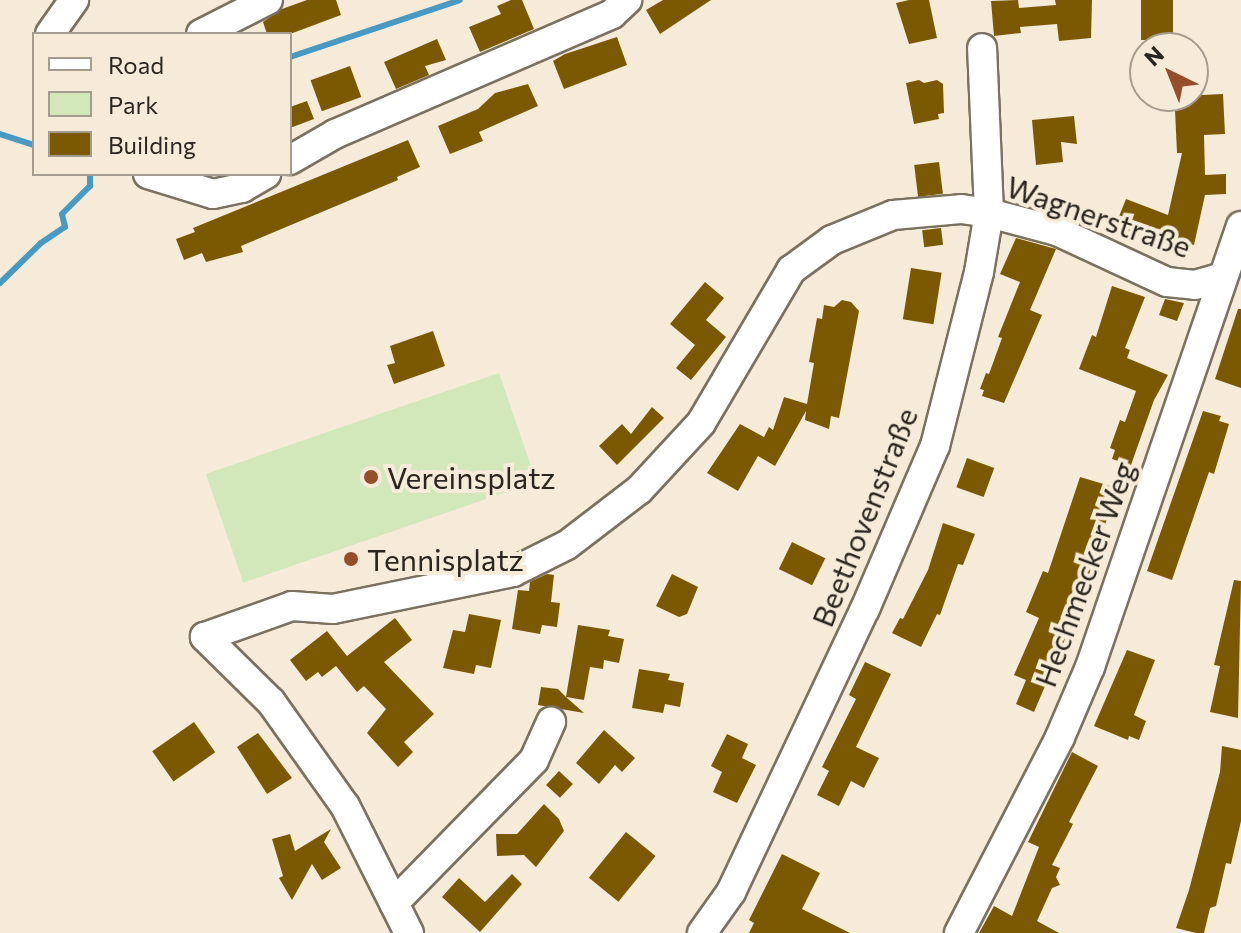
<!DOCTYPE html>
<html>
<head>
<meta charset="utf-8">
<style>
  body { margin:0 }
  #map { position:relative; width:1241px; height:933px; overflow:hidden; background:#f6ebd8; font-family:Commissioner,sans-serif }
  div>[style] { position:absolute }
  .green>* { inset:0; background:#d2e7ba; transform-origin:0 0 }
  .stream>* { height:6px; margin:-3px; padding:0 3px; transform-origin:3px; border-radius:3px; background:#499ac2 }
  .building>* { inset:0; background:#7b5903; transform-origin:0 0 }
  .roads { filter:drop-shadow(2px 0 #7a7160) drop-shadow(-2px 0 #7a7160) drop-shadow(0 2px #7a7160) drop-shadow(0 -2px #7a7160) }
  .minor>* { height:28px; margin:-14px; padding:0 14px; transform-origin:14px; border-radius:14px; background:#fff }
  .dots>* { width:22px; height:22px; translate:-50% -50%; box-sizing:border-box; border:4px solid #f6ebd8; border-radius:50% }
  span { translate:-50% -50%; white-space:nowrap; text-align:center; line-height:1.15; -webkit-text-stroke:8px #f6ebd8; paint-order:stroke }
  .street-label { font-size:30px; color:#2a261f }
  .poi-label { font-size:30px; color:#2a261f }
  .left { translate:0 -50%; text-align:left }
  .legend { position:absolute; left:32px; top:32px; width:260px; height:144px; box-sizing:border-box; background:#f6ebd8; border:2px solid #a49c8e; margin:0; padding:10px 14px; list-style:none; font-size:24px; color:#2a261f }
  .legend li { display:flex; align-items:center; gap:16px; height:40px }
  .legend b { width:40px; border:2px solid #a49c8e }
  .north { position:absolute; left:1129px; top:32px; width:80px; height:80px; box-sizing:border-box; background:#f6ebd8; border:2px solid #a49c8e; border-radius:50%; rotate:317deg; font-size:22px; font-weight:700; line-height:32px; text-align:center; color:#2a261f }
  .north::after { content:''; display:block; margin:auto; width:28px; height:36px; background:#954d2a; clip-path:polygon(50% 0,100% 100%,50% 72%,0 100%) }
</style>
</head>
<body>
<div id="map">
  <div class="green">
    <div style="left:499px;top:373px;width:115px;height:310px;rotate:71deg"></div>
  </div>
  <div class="stream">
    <div style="left:290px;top:57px;width:179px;rotate:-18.5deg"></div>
    <div style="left:0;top:134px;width:36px;rotate:18deg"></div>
    <div style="left:0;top:283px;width:57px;rotate:-44.3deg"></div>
    <div style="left:41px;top:243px;width:29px;rotate:-34deg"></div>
    <div style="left:65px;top:227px;width:13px;rotate:-103deg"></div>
    <div style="left:62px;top:214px;width:40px;rotate:-45deg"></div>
    <div style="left:90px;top:186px;width:12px;rotate:-90deg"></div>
  </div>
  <div class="building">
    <div style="clip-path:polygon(307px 0,336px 0,341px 15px,290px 34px,267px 34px,263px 22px,282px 9px)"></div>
    <div style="clip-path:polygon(511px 0,522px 0,534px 29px,480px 52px,469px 27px,501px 14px,497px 6px)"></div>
    <div style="clip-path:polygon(663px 0,711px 0,660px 34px,646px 10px)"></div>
    <div style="clip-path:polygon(909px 0,929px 0,937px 38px,909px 44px,896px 3px)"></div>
    <div style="clip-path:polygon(1018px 0,1019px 8px,1056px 5px,1055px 0,1092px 0,1091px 38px,1059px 41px,1057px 24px,1020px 27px,1021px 33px,994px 36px,991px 1px)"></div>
    <div style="left:1141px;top:0;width:32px;height:40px"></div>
    <div style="clip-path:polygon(617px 37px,627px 65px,564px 89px,553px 61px,565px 54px)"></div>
    <div style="clip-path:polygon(437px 39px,446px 60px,425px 66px,429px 75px,396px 89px,384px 62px)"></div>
    <div style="left:350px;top:66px;width:33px;height:42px;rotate:70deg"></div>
    <div style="clip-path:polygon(919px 80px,924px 83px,937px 80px,943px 84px,944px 113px,938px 114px,939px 119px,914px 124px,906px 83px)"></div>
    <div style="clip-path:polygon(528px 84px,538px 106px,479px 132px,483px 141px,450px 154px,438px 126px,478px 109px,495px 93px)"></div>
    <div style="clip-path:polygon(1223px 94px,1225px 134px,1204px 135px,1205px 175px,1226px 174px,1226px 194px,1205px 195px,1194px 245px,1140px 232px,1137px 238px,1114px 229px,1126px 199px,1168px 215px,1182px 153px,1177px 153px,1175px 110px,1182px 110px,1181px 96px)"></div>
    <div style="clip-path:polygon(307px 101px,314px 119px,290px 128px,290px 107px)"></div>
    <div style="clip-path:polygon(1074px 116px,1077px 144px,1061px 142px,1063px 162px,1036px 165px,1032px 120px)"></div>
    <div style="clip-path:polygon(408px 140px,420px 167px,397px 177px,398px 180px,241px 246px,243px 252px,206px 262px,202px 253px,184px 260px,176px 239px,195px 232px,193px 228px)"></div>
    <div style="left:939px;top:162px;width:32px;height:25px;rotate:83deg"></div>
    <div style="left:941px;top:228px;width:17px;height:19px;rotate:83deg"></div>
    <div style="clip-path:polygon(1016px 238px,1056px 249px,1030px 310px,1042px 315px,1004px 403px,982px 396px,984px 390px,980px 389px,986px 373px,989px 374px,1002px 338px,998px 337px,1020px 282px,1000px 274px)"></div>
    <div style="left:911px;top:268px;width:31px;height:52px;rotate:9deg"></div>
    <div style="clip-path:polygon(705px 282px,724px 298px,706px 320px,726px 337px,691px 380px,676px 368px,695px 345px,670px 324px)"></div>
    <div style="clip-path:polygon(1112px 286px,1145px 297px,1125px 348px,1130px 350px,1127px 358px,1168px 375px,1154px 400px,1131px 465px,1112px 459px,1115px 450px,1110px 448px,1120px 420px,1125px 422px,1136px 391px,1079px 369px,1092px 335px,1096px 337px)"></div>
    <div style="clip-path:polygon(1165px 299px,1184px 303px,1177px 321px,1159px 315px)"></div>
    <div style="clip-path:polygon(842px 300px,851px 302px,859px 311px,839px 418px,831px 416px,829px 429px,805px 420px,806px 411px,775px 466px,758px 456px,738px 491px,707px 473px,740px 424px,764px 437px,769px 427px,773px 430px,784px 397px,807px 404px,814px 363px,809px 362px,817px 318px,822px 319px,824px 305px,834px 307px)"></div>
    <div style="clip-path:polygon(1238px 309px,1241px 309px,1241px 388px,1215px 379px)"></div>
    <div style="clip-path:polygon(433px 331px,445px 366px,394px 384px,387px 365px,395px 363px,390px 346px)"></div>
    <div style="clip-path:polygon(652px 407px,664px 418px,617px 465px,599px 446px,622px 424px,631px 434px)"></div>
    <div style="clip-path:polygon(1203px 411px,1221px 416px,1219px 421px,1229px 424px,1214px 474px,1209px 472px,1172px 580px,1147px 571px)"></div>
    <div style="left:967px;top:458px;width:29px;height:31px;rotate:20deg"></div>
    <div style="clip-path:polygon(1080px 477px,1117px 488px,1086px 584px,1078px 580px,1058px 625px,1069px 630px,1034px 712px,1016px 704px,1026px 680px,1014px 675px,1039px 618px,1026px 612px,1043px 571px,1048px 573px)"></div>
    <div style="clip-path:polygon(943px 523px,975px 534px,963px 565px,958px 564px,940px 615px,937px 614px,921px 647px,892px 633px,900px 618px,903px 619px,928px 570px)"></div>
    <div style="left:792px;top:542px;width:37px;height:30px;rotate:26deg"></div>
    <div style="clip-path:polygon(547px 574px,554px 575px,551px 602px,560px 603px,557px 627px,542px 625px,540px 634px,512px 629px,518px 590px,529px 591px,530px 582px)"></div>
    <div style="clip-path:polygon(672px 574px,698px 587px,687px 614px,679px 617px,656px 606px)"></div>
    <div style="clip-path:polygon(1234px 580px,1241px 581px,1238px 718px,1210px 712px,1220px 666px,1214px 665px)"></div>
    <div style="clip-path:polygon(469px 614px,501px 620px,491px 668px,476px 665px,474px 674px,443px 668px,453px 630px,465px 632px)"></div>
    <div style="clip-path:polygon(395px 618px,412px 640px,384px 662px,434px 714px,404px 742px,413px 752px,398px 767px,367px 733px,386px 709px,364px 686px,357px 692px,336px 666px,322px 677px,318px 672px,306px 681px,290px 660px,327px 631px,347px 656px)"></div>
    <div style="clip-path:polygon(578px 625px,610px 630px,608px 636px,624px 639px,619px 663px,604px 660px,603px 669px,590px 667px,584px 700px,566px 697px,584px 713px,538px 705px,541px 687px,558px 689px,566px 697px)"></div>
    <div style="clip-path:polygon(1127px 650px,1155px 660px,1134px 715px,1146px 721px,1139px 740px,1129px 736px,1128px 740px,1094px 726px)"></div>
    <div style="clip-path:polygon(865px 662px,891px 674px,856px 747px,879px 758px,864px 788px,851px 781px,839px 806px,817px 795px,829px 771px,822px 767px,856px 699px,849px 695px)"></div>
    <div style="clip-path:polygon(639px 669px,670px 674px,668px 680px,684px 683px,680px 707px,665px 704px,663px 713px,632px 708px)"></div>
    <div style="left:194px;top:722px;width:37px;height:51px;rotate:55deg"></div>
    <div style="clip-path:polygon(604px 730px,635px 758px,622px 772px,615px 765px,599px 784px,576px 763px)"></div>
    <div style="clip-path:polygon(258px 733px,292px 778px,267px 794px,237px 747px)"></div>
    <div style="clip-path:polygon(727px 734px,748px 744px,742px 758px,756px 765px,737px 803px,713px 792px,722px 772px,711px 766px)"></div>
    <div style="clip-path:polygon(1222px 746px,1241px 750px,1241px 821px,1231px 864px,1226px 863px,1216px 906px,1210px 908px,1204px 933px,1196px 933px,1176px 928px,1189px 890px,1220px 772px)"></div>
    <div style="clip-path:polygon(1072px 752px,1098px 766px,1069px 822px,1073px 824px,1052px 865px,1060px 868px,1056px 877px,1060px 885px,1052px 888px,1037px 921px,1059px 933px,979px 933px,994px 906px,1012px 916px,1039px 847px,1028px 842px)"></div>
    <div style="left:559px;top:771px;width:19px;height:19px;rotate:43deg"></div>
    <div style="clip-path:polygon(544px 804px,559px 819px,564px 831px,536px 867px,524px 855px,497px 856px,496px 834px,517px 834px)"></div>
    <div style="clip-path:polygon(331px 829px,324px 842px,341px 868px,322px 880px,312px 864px,292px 900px,279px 878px,283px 876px,272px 839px,290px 834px,295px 851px)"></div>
    <div style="left:626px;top:832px;width:38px;height:59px;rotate:39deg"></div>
    <div style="clip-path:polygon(782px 854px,820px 873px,802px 909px,850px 933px,749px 933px,754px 923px,749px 920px)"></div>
    <div style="clip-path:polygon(512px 874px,522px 884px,480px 932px,442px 897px,459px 878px,485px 902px)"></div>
  </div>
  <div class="roads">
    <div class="minor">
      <div style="left:50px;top:34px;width:42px;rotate:-54.8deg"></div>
      <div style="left:201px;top:34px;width:75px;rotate:-26.9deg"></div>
      <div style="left:290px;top:160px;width:52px;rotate:-30deg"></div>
      <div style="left:335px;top:134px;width:302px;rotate:-23.4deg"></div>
      <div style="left:612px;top:14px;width:21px;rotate:-43deg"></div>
      <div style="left:148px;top:174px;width:68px;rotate:17.1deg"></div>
      <div style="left:213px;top:194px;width:30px;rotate:-12deg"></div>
      <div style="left:242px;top:188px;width:28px;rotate:-30deg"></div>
      <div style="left:394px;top:903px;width:200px;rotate:-45.6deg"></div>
      <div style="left:534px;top:760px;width:42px;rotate:-65.9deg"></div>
      <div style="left:409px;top:933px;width:142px;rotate:-116.7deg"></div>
      <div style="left:345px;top:806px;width:128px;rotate:-125.4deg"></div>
      <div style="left:271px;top:702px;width:93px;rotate:-135.4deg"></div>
      <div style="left:205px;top:637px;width:92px;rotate:-19.6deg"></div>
      <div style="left:292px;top:606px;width:41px;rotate:4.2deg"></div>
      <div style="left:333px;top:609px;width:184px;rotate:-11.6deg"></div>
      <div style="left:513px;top:572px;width:60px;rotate:-26.6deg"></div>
      <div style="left:567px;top:545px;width:91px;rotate:-37.4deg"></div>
      <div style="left:639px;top:490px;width:91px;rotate:-47.2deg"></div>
      <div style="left:701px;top:423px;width:178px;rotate:-59.5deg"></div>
      <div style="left:791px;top:270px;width:51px;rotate:-36.2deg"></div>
      <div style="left:832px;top:240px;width:66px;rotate:-22.3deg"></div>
      <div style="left:893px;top:215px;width:68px;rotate:-5deg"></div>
      <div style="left:961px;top:209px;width:28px;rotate:8deg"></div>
      <div style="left:989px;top:213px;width:70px;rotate:14.8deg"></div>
      <div style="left:1057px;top:231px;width:121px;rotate:24.9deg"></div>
      <div style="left:1167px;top:282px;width:28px;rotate:6deg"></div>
      <div style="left:1195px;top:285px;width:29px;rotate:-16deg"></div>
      <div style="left:702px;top:933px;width:50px;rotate:-54.7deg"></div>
      <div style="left:731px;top:892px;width:313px;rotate:-64.7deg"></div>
      <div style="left:865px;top:609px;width:177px;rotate:-66.8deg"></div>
      <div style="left:935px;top:446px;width:179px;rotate:-75.8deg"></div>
      <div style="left:979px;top:272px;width:60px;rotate:-80.4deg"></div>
      <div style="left:989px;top:213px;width:165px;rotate:-92.4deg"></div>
      <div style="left:959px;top:933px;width:220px;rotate:-62.7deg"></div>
      <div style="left:1060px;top:737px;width:76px;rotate:-66.8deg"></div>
      <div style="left:1090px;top:667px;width:466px;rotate:-71.1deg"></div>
    </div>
  </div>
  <div class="dots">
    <div style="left:371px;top:477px;background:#954d2a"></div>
    <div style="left:351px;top:559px;background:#954d2a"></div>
  </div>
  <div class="street-label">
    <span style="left:1099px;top:216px;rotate:19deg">Wagnerstraße</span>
    <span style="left:864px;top:517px;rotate:-68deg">Beethovenstraße</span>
    <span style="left:1084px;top:574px;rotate:-70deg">Hechmecker Weg</span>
  </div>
  <div class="poi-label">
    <span class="left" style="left:387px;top:477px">Vereinsplatz</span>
    <span class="left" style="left:367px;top:559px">Tennisplatz</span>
  </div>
  <ul class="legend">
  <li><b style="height:10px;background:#fff"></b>Road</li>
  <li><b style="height:22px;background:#d2e7ba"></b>Park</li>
  <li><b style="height:22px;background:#7b5903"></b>Building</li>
  </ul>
  <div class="north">N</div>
</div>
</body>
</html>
